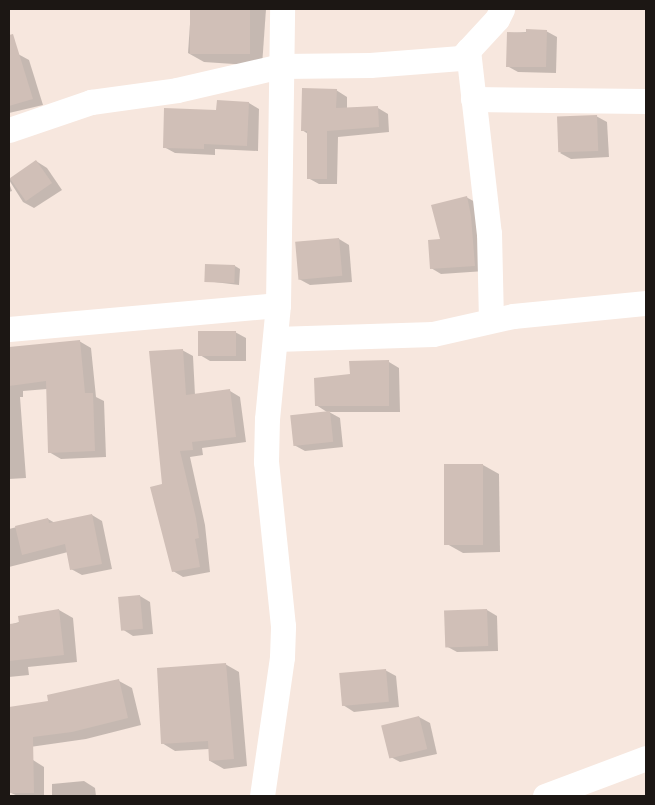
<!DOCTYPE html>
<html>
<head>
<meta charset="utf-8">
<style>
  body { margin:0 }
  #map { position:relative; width:655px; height:805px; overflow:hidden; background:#f7e7de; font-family:Merriweather,serif }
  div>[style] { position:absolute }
  .shadow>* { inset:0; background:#0003 }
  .building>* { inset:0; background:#d0bfb7; transform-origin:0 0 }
  .minor>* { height:25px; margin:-12.5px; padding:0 12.5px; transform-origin:12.5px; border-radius:12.5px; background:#fff }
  span { translate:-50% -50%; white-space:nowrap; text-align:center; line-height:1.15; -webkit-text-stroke:4px #fff; paint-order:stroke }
  .frame { position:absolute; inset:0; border:10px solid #1c1714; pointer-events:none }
</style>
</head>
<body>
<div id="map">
  <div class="shadow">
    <div style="clip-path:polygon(191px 9px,266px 9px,262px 66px,204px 62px,188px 53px)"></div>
    <div style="clip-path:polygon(546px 31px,557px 37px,556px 73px,518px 72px,507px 66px,508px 33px)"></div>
    <div style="clip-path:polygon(18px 54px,29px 60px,43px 105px,9px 113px,9px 57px)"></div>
    <div style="clip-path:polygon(336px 90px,347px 97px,347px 109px,378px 108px,388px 114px,389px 132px,338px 137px,337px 184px,319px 184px,308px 178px,308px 134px,302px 130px)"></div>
    <div style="clip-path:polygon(249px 103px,259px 109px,258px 151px,215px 149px,215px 155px,175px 153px,164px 147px,218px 112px)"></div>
    <div style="clip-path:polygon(596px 116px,607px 122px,609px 157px,571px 159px,560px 153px)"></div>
    <div style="clip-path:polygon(36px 161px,47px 168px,62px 190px,34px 208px,23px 202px,9px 180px)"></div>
    <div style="clip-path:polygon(9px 183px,12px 191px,9px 192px)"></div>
    <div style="clip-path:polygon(466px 197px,477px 203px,485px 271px,441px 274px,431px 268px,441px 241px)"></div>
    <div style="clip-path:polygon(339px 239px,349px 245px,352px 282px,310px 285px,299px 279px)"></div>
    <div style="clip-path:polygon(235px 266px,240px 269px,239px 285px,206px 281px)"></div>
    <div style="clip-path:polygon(235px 332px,246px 338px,246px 361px,210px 361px,200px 355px)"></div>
    <div style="clip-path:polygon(79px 341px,91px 348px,96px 397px,104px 401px,106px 457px,61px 459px,49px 452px,47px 389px,23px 391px,23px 397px,20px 397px,26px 478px,9px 479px,9px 349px)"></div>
    <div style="clip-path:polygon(182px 350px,193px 356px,195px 395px,230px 391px,240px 397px,246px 442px,202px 448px,203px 455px,190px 457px,205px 525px,210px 572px,183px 577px,173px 571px,164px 485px)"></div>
    <div style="clip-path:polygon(389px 362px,399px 368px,400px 412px,329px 412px,340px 418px,343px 447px,305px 451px,294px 445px,327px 412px,316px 405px,351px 375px)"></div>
    <div style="clip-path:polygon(483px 465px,499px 474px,500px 552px,463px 553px,447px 544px)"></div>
    <div style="clip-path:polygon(92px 515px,102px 521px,112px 569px,82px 575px,71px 569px,68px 552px,9px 567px,9px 529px,48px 519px,55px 523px)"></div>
    <div style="clip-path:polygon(140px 596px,150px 602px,153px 634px,133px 636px,122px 629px)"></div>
    <div style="clip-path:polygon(59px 610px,73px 618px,77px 662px,28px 667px,29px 675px,9px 677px,9px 625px)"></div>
    <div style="clip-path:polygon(487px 610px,497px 616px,498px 651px,457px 652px,446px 646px)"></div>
    <div style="clip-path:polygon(225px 664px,239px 672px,247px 766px,224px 769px,210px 761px,209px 749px,175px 751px,162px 743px)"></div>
    <div style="clip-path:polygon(385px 670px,396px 676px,399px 707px,354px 712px,343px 705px)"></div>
    <div style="clip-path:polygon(119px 681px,132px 688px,141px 725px,86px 739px,9px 750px,9px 708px,50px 702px)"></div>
    <div style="clip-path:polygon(419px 717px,430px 723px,437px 754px,400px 762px,389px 756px)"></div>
    <div style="clip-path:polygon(33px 760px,44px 767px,44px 796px,18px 796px,11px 793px)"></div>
    <div style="clip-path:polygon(84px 781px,95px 788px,96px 796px,52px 796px,52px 784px)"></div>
  </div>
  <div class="building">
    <div style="left:190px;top:9px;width:60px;height:45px"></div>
    <div style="clip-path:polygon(526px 29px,547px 30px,546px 67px,506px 67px,507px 32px,526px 33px)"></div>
    <div style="clip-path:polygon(13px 34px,33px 99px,9px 106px,9px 35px)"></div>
    <div style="clip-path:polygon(302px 88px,337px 89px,336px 108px,378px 106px,379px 127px,327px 131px,327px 179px,307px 179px,307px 131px,301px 131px)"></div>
    <div style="clip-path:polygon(217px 100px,249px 102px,247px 146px,204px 144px,204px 149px,163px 148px,164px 108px,216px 110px)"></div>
    <div style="left:597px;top:115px;width:36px;height:40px;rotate:88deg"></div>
    <div style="left:36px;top:160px;width:28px;height:32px;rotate:55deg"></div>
    <div style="clip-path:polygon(467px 196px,471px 216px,475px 266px,430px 269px,428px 240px,440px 239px,431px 205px)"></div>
    <div style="left:339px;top:238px;width:38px;height:44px;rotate:85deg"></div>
    <div style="left:205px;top:264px;width:30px;height:18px;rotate:2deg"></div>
    <div style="left:198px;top:331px;width:38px;height:25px"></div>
    <div style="clip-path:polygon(80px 340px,85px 393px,93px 393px,95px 451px,48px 453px,46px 381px,9px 386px,9px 347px)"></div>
    <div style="clip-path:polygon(183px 349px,186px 395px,230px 389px,236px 437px,192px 442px,193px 450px,180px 451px,196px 518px,199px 538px,195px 539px,200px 567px,172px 572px,150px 487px,162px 484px,149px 351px)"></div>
    <div style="clip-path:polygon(389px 360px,389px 406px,315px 406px,314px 378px,350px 374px,349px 361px)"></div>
    <div style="left:330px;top:411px;width:31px;height:40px;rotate:84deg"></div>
    <div style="left:444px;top:464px;width:39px;height:81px"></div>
    <div style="clip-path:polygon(92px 514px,102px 564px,70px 570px,65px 544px,22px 555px,15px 526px,48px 518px,49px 523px)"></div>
    <div style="left:140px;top:595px;width:34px;height:22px;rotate:85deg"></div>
    <div style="clip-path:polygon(59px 609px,64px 655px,9px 661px,9px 624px,19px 623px,18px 616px)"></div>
    <div style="left:487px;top:609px;width:37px;height:43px;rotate:88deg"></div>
    <div style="clip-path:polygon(226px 663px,234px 759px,209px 761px,208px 741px,161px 744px,157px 668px)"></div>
    <div style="left:386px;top:669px;width:33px;height:47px;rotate:85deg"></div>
    <div style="clip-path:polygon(119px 679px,128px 718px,72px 732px,33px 737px,34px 793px,10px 793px,9px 707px,48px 701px,47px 695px)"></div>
    <div style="left:419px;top:716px;width:34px;height:39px;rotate:76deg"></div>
  </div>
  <div class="minor">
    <div style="left:468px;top:50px;width:184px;rotate:83.5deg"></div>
    <div style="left:489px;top:233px;width:87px;rotate:88.7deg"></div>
    <div style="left:473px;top:99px;width:173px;rotate:0.7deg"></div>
    <div style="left:9px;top:130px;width:87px;rotate:-18.9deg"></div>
    <div style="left:91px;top:102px;width:87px;rotate:-7.9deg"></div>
    <div style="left:177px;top:90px;width:107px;rotate:-13deg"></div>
    <div style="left:281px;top:66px;width:89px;rotate:-0.6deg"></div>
    <div style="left:370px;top:65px;width:91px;rotate:-4.4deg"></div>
    <div style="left:461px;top:58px;width:53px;rotate:-47.3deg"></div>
    <div style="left:497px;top:19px;width:11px;rotate:-63deg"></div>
    <div style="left:9px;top:329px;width:270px;rotate:-5.1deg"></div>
    <div style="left:275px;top:339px;width:158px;rotate:-1.8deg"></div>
    <div style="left:433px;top:334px;width:82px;rotate:-12.7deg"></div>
    <div style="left:513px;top:316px;width:134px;rotate:-5.6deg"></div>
    <div style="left:262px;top:796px;width:140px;rotate:-81.8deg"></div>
    <div style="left:282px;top:657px;width:31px;rotate:-88deg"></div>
    <div style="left:283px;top:626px;width:165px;rotate:-95.9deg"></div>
    <div style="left:266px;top:462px;width:43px;rotate:-88.7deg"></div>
    <div style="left:267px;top:419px;width:115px;rotate:-84.5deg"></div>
    <div style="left:278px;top:305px;width:296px;rotate:-89.2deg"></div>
    <div style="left:545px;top:796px;width:108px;rotate:-20.6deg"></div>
  </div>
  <div class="frame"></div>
</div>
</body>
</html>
